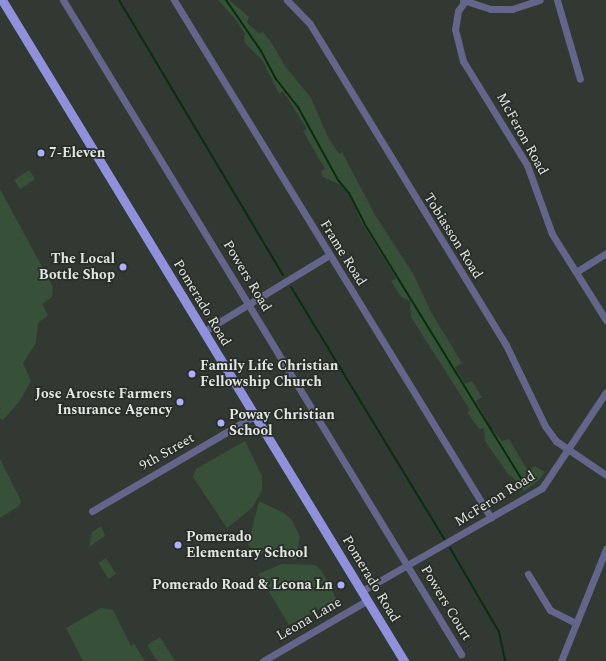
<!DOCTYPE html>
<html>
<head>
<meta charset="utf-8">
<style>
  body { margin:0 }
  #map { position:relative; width:606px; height:661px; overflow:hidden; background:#323832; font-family:Spectral,serif }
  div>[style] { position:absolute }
  .green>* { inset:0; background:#365137; transform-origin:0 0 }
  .stream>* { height:2px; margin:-1px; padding:0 1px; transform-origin:1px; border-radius:1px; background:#082e0d }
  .minor>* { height:7px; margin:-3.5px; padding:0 3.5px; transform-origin:3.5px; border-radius:3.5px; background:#63658a }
  .major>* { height:9px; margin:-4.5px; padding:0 4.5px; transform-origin:4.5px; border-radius:4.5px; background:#8f91dd }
  .dots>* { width:11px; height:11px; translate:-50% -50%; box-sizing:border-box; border:2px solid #282d28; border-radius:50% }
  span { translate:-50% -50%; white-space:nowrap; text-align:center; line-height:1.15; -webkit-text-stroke:3.5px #282d28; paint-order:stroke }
  .street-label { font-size:14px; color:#e3e7e3 }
  .poi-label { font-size:14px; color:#e3e7e3; font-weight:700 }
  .left { translate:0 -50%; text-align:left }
  .right { translate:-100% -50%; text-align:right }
</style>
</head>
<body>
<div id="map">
  <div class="green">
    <div style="clip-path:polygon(218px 0,229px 0,249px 17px,247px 23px,259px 33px,263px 32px,271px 42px,285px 66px,311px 98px,328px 137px,339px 154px,342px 152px,375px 215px,414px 275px,431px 312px,462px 363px,455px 367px,465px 384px,472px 381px,482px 397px,476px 401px,491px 428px,502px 441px,509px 439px,528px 471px,534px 466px,545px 472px,538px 481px,523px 492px,523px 486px,508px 474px,485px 441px,484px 428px,479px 429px,467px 412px,470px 410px,411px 317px,410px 301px,401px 297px,391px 281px,396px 278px,362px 223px,350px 197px,341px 185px,323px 177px,321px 171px,325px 169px,303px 131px,307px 129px,283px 91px,279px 94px,263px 61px,244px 42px,245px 34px,236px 20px)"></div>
    <div style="left:29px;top:170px;width:11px;height:18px;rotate:56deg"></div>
    <div style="clip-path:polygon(0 189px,53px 287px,52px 297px,42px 304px,48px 315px,38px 323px,36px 343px,23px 363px,31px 381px,19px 402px,3px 420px,0 419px)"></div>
    <div style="clip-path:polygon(245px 441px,262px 476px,262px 491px,252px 508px,227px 528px,193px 477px,196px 469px)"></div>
    <div style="clip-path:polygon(0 459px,21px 501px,19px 506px,0 518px)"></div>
    <div style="clip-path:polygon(259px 501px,284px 513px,291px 519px,300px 537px,296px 560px,253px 552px,248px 544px)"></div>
    <div style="clip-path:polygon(101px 526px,105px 536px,89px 547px,92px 532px)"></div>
    <div style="left:106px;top:558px;width:19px;height:9px;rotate:58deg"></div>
    <div style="clip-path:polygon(282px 564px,315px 565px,322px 571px,337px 600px,289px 625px,258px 574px)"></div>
    <div style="clip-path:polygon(101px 608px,113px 610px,131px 646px,134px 644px,145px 661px,83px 661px,66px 628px)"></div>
    <div style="clip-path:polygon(160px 637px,175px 661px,157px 661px,147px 645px)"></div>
  </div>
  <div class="stream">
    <div style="left:119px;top:0;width:320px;rotate:59.2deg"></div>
    <div style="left:226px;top:0;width:62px;rotate:55.5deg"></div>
    <div style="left:261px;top:51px;width:32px;rotate:62deg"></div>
    <div style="left:276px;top:79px;width:36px;rotate:52deg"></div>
    <div style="left:298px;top:107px;width:83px;rotate:61.3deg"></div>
    <div style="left:338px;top:180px;width:17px;rotate:50deg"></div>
    <div style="left:349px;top:193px;width:34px;rotate:63deg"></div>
    <div style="left:364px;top:223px;width:308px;rotate:58.4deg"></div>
    <div style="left:291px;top:287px;width:295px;rotate:58.7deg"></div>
    <div style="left:450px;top:548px;width:97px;rotate:59.7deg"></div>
    <div style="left:499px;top:632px;width:30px;rotate:78deg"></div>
  </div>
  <div class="minor">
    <div style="left:63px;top:0;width:766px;rotate:58.68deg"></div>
    <div style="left:174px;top:0;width:607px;rotate:58.53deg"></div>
    <div style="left:287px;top:0;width:33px;rotate:46deg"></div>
    <div style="left:310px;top:24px;width:376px;rotate:58.6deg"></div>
    <div style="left:506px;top:345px;width:90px;rotate:64.3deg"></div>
    <div style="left:545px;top:426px;width:19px;rotate:54deg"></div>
    <div style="left:556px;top:441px;width:60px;rotate:34.2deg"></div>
    <div style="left:463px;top:0;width:29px;rotate:18deg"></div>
    <div style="left:491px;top:9px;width:21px"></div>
    <div style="left:512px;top:9px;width:29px;rotate:-18deg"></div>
    <div style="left:557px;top:0;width:82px;rotate:73.8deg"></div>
    <div style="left:465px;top:1px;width:12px;rotate:125deg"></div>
    <div style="left:458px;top:11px;width:18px;rotate:99deg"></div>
    <div style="left:455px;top:29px;width:33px;rotate:76deg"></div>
    <div style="left:463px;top:61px;width:122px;rotate:58.4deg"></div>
    <div style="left:527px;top:165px;width:73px;rotate:70.1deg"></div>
    <div style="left:552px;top:234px;width:102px;rotate:57.9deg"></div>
    <div style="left:576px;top:272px;width:36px;rotate:-32deg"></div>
    <div style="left:203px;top:332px;width:148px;rotate:-31.4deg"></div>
    <div style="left:92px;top:511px;width:188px;rotate:-30.4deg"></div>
    <div style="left:528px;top:574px;width:42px;rotate:58.6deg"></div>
    <div style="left:550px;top:610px;width:29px;rotate:27deg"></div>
    <div style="left:362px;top:591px;width:207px;rotate:-29.8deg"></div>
    <div style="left:542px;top:488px;width:115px;rotate:-56.3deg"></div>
    <div style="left:263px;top:661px;width:121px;rotate:-30.2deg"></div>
    <div style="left:561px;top:661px;width:121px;rotate:-68.1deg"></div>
  </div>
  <div class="major">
    <div style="left:2px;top:0;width:774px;rotate:58.69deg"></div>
  </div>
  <div class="dots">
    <div style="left:41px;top:153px;background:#acaffb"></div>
    <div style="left:123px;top:267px;background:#acaffb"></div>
    <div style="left:192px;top:374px;background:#acaffb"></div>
    <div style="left:180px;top:402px;background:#acaffb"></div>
    <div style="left:221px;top:423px;background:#acaffb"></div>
    <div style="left:178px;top:545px;background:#acaffb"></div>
    <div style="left:341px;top:585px;background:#acaffb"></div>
  </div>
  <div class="street-label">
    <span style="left:522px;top:134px;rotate:61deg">McFeron Road</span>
    <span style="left:453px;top:236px;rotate:58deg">Tobiasson Road</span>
    <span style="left:343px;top:253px;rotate:58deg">Frame Road</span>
    <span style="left:247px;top:276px;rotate:59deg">Powers Road</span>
    <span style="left:202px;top:303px;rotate:59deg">Pomerado Road</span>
    <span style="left:167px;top:452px;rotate:-30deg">9th Street</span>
    <span style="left:495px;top:499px;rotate:-32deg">McFeron Road</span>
    <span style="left:371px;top:579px;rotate:59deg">Pomerado Road</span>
    <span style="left:446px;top:603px;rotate:59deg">Powers Court</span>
    <span style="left:309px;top:619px;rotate:-30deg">Leona Lane</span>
  </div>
  <div class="poi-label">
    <span class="left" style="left:49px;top:153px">7-Eleven</span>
    <span class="right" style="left:115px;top:267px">The Local<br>Bottle Shop</span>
    <span class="left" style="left:200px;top:374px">Family Life Christian<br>Fellowship Church</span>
    <span class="right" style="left:172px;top:402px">Jose Aroeste Farmers<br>Insurance Agency</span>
    <span class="left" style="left:229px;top:423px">Poway Christian<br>School</span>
    <span class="left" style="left:186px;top:545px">Pomerado<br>Elementary School</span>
    <span class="right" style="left:333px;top:585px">Pomerado Road &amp; Leona Ln</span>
  </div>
</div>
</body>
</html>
